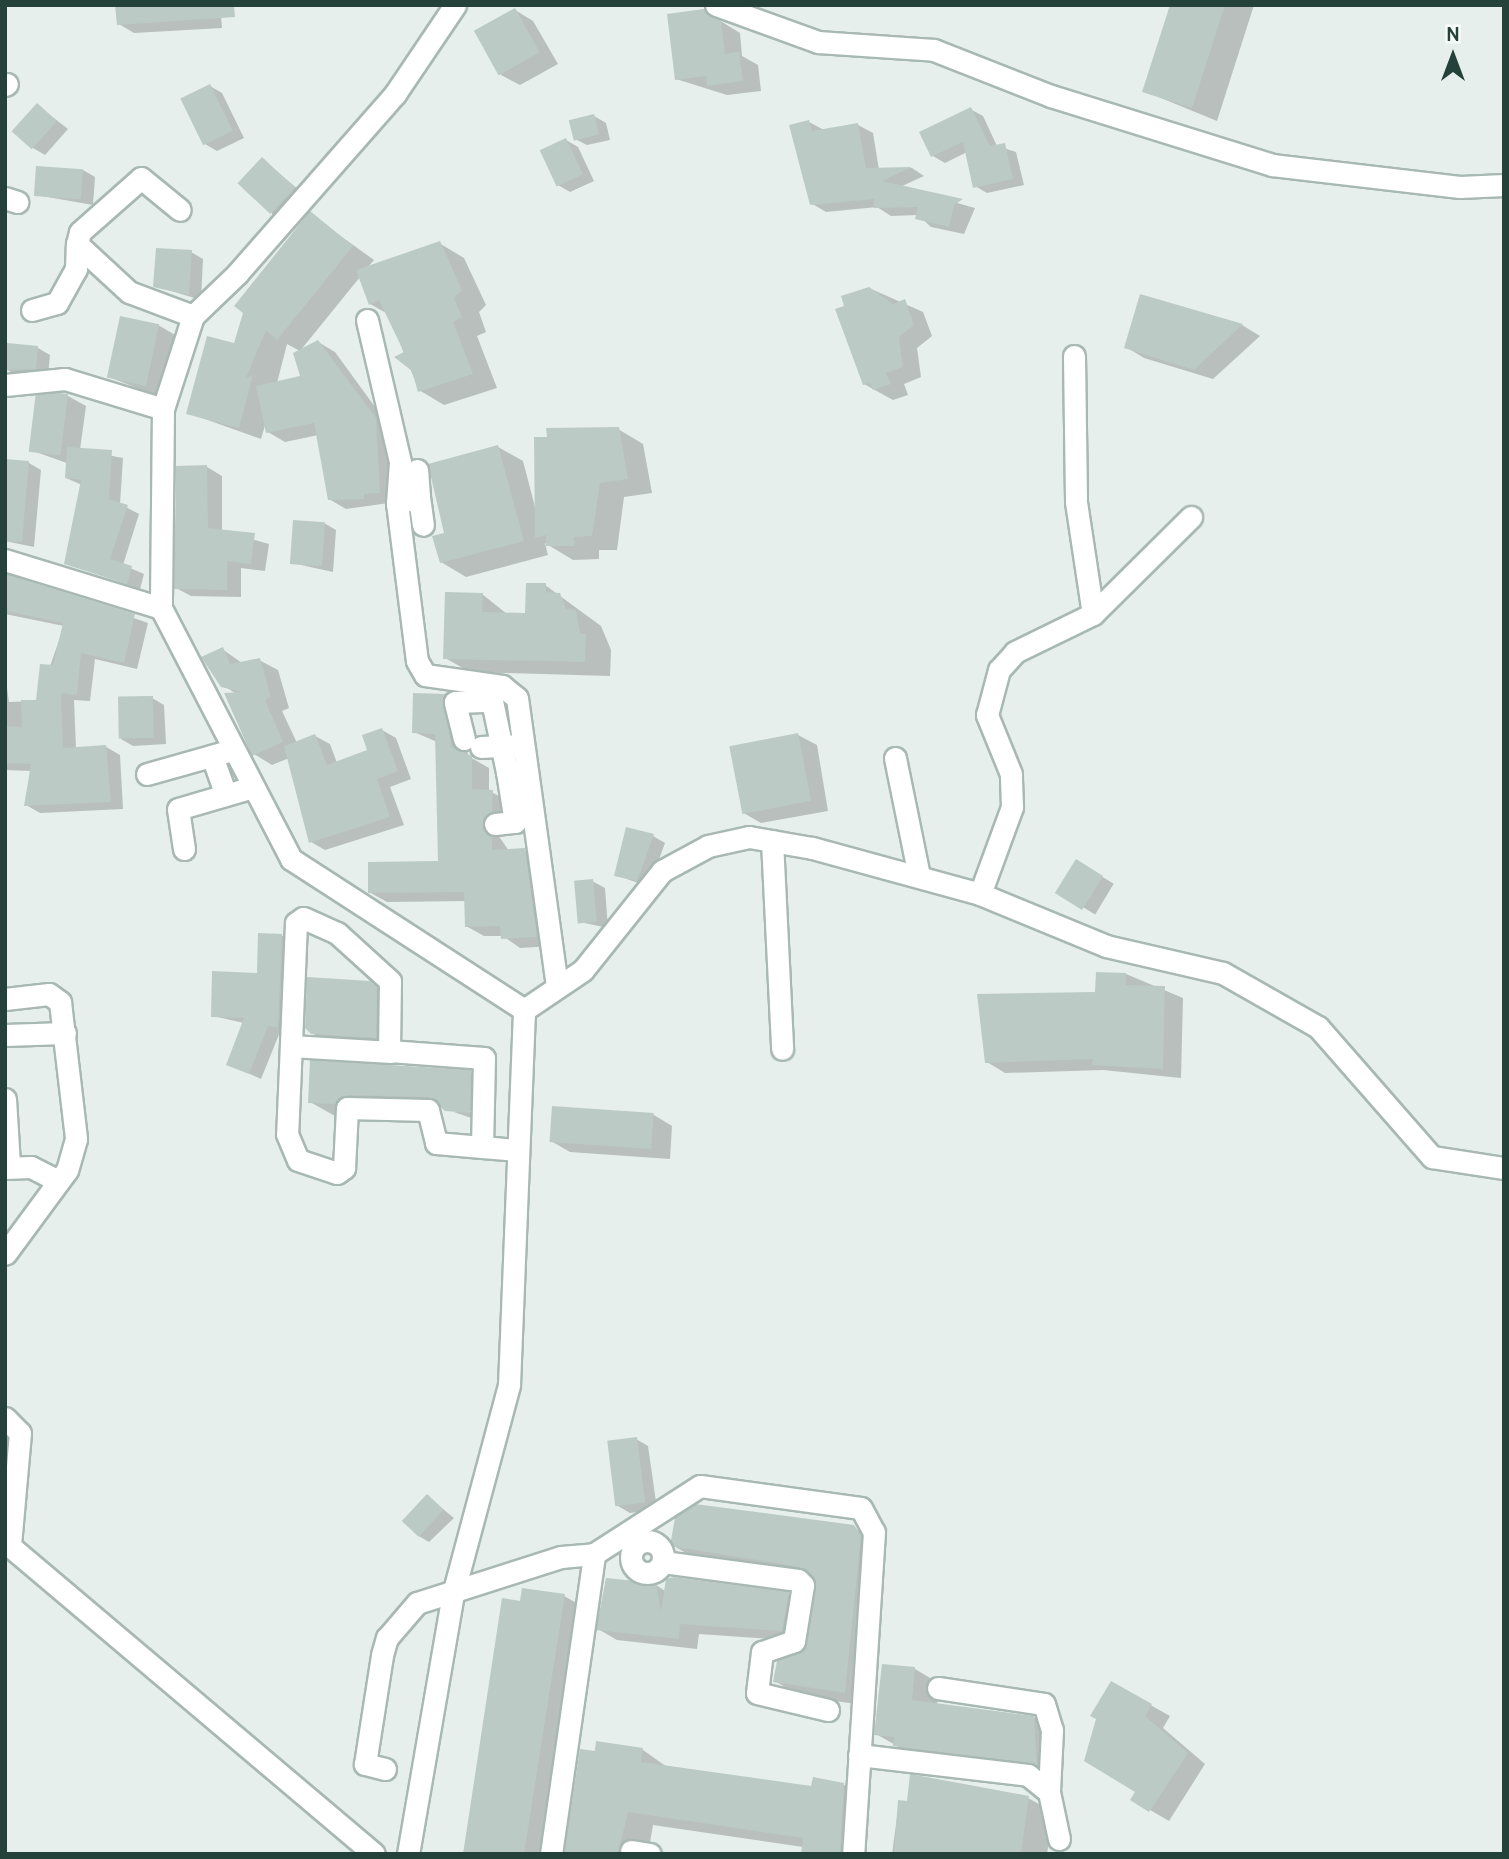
<!DOCTYPE html>
<html>
<head>
<meta charset="utf-8">
<style>
  body { margin:0 }
  #map { position:relative; width:1509px; height:1859px; overflow:hidden; background:#e6efeb; font-family:Cabin,sans-serif }
  div>[style] { position:absolute }
  .shadow>* { inset:0; background:#0003; transform-origin:0 0 }
  .building>* { inset:0; background:#bbcac4; transform-origin:0 0 }
  .roads { filter:drop-shadow(2px 0 #a8b8b2) drop-shadow(-2px 0 #a8b8b2) drop-shadow(0 2px #a8b8b2) drop-shadow(0 -2px #a8b8b2) }
  .minor>* { height:21px; margin:-10.5px; padding:0 10.5px; transform-origin:10.5px; border-radius:10.5px; background:#fff }
  .minor>.ring { margin:-10.5px; padding:0; box-sizing:content-box; background:none; border:21px solid #fff; border-radius:50% }
  span { translate:-50% -50%; white-space:nowrap; text-align:center; line-height:1.15; -webkit-text-stroke:7px #f7fbf9; paint-order:stroke }
  .frame { position:absolute; inset:0; border:7px solid #24423a; pointer-events:none }
  .north { position:absolute; left:1418px; top:21px; width:70px; height:70px; -webkit-text-stroke:5px #f7fbf9; paint-order:stroke; rotate:0deg; font-size:19px; font-weight:700; line-height:28px; text-align:center; color:#24423a }
  .north::after { content:''; display:block; margin:auto; width:24px; height:32px; background:#24423a; clip-path:polygon(50% 0,100% 100%,50% 72%,0 100%) }
</style>
</head>
<body>
<div id="map">
  <div class="shadow">
    <div style="clip-path:polygon(220px 5px,222px 28px,134px 33px,119px 24px)"></div>
    <div style="clip-path:polygon(1172px 5px,1254px 5px,1217px 121px,1144px 91px)"></div>
    <div style="clip-path:polygon(515px 10px,533px 21px,558px 64px,520px 85px,501px 75px)"></div>
    <div style="clip-path:polygon(704px 11px,740px 33px,742px 56px,758px 65px,761px 91px,727px 95px,676px 79px)"></div>
    <div style="clip-path:polygon(210px 86px,222px 93px,244px 138px,217px 151px,205px 144px)"></div>
    <div style="clip-path:polygon(37px 105px,68px 129px,45px 155px,33px 148px)"></div>
    <div style="clip-path:polygon(970px 109px,983px 116px,997px 146px,1016px 152px,1024px 185px,987px 193px,975px 186px,967px 152px,945px 163px,933px 156px)"></div>
    <div style="clip-path:polygon(594px 116px,606px 123px,610px 140px,587px 145px,575px 139px)"></div>
    <div style="clip-path:polygon(809px 122px,824px 130px,858px 125px,873px 133px,879px 170px,912px 168px,924px 176px,900px 187px,975px 208px,964px 234px,931px 227px,918px 215px,891px 216px,877px 207px,826px 212px,811px 203px)"></div>
    <div style="clip-path:polygon(566px 140px,578px 147px,594px 181px,570px 192px,558px 185px)"></div>
    <div style="clip-path:polygon(262px 159px,306px 196px,284px 221px,272px 214px)"></div>
    <div style="clip-path:polygon(83px 170px,95px 177px,93px 205px,36px 195px)"></div>
    <div style="clip-path:polygon(310px 214px,374px 260px,367px 268px,439px 243px,464px 258px,486px 305px,479px 312px,486px 332px,477px 336px,497px 388px,444px 405px,419px 390px,388px 314px,370px 304px,360px 277px,300px 351px,287px 344px,277px 383px,302px 378px,318px 342px,335px 352px,394px 433px,396px 502px,346px 509px,329px 499px,323px 434px,285px 442px,268px 432px,266px 422px,261px 439px,188px 413px,236px 345px)"></div>
    <div style="clip-path:polygon(191px 252px,203px 259px,201px 300px,155px 286px)"></div>
    <div style="clip-path:polygon(869px 288px,923px 312px,932px 336px,917px 348px,921px 377px,904px 384px,908px 395px,893px 400px,864px 384px,846px 307px)"></div>
    <div style="clip-path:polygon(1141px 296px,1242px 325px,1260px 336px,1213px 379px,1144px 358px,1126px 347px)"></div>
    <div style="clip-path:polygon(158px 325px,177px 336px,165px 399px,109px 377px)"></div>
    <div style="clip-path:polygon(38px 348px,50px 355px,48px 375px,18px 376px,6px 369px)"></div>
    <div style="clip-path:polygon(68px 396px,86px 406px,80px 450px,123px 458px,120px 504px,139px 514px,123px 565px,144px 574px,140px 589px,66px 563px,82px 485px,66px 478px,67px 463px,30px 450px,38px 397px)"></div>
    <div style="clip-path:polygon(618px 429px,643px 444px,652px 493px,624px 497px,617px 550px,599px 550px,599px 559px,573px 560px,545px 543px,548px 555px,466px 577px,441px 562px,446px 534px,498px 447px,523px 461px,535px 507px)"></div>
    <div style="clip-path:polygon(29px 463px,41px 470px,34px 547px,5px 541px,5px 467px)"></div>
    <div style="clip-path:polygon(207px 467px,222px 476px,222px 531px,269px 544px,265px 571px,241px 568px,241px 597px,191px 596px,176px 588px)"></div>
    <div style="clip-path:polygon(324px 523px,336px 530px,333px 572px,292px 563px)"></div>
    <div style="clip-path:polygon(5px 573px,148px 623px,137px 669px,95px 659px,90px 701px,74px 700px,76px 749px,106px 747px,120px 755px,123px 809px,40px 813px,26px 805px,31px 771px,5px 770px,5px 674px,9px 702px,38px 701px,64px 626px,5px 614px)"></div>
    <div style="clip-path:polygon(545px 585px,601px 626px,611px 650px,610px 676px,470px 672px,445px 658px,482px 594px,507px 614px,527px 614px)"></div>
    <div style="clip-path:polygon(222px 649px,242px 663px,259px 660px,278px 670px,289px 708px,282px 711px,297px 743px,315px 736px,330px 744px,337px 763px,370px 751px,382px 730px,396px 738px,411px 779px,390px 787px,404px 825px,325px 850px,311px 842px,289px 758px,272px 765px,254px 754px,237px 694px,222px 685px)"></div>
    <div style="clip-path:polygon(444px 696px,462px 706px,468px 756px,489px 768px,489px 791px,509px 801px,509px 822px,498px 835px,509px 851px,524px 850px,542px 860px,554px 946px,520px 948px,503px 936px,484px 936px,466px 926px,466px 901px,387px 902px,369px 892px,440px 863px,437px 742px,414px 732px)"></div>
    <div style="clip-path:polygon(152px 698px,164px 705px,166px 744px,133px 746px,121px 739px)"></div>
    <div style="clip-path:polygon(798px 735px,817px 745px,828px 811px,761px 823px,742px 812px)"></div>
    <div style="clip-path:polygon(653px 836px,665px 843px,649px 887px,616px 875px)"></div>
    <div style="left:1076px;top:861px;width:44px;height:36px;rotate:31deg"></div>
    <div style="clip-path:polygon(592px 881px,605px 888px,608px 928px,580px 922px)"></div>
    <div style="clip-path:polygon(281px 935px,293px 942px,290px 1033px,280px 1032px,261px 1079px,228px 1064px,244px 1023px,213px 1016px,259px 974px)"></div>
    <div style="clip-path:polygon(1126px 974px,1183px 998px,1181px 1078px,1103px 1070px,1005px 1073px,987px 1062px)"></div>
    <div style="clip-path:polygon(368px 982px,387px 993px,394px 1048px,331px 1044px,312px 1033px)"></div>
    <div style="clip-path:polygon(470px 1072px,495px 1086px,494px 1126px,454px 1112px,479px 1112px,446px 1107px,373px 1108px,360px 1118px,335px 1116px,310px 1102px)"></div>
    <div style="clip-path:polygon(654px 1115px,672px 1126px,670px 1159px,570px 1152px,551px 1141px)"></div>
    <div style="clip-path:polygon(636px 1439px,648px 1446px,657px 1509px,630px 1513px,618px 1506px)"></div>
    <div style="clip-path:polygon(427px 1496px,454px 1518px,429px 1542px,417px 1535px)"></div>
    <div style="clip-path:polygon(853px 1527px,885px 1550px,870px 1706px,800px 1696px,775px 1681px,808px 1645px,817px 1579px,705px 1564px,672px 1545px)"></div>
    <div style="clip-path:polygon(656px 1585px,665px 1591px,788px 1594px,807px 1604px,801px 1641px,699px 1634px,697px 1649px,617px 1640px,598px 1629px)"></div>
    <div style="clip-path:polygon(564px 1596px,589px 1610px,551px 1854px,464px 1854px,521px 1603px)"></div>
    <div style="clip-path:polygon(883px 1666px,915px 1669px,940px 1684px,937px 1705px,1033px 1717px,1058px 1732px,1061px 1778px,920px 1759px,876px 1734px)"></div>
    <div style="clip-path:polygon(1111px 1683px,1170px 1716px,1163px 1728px,1205px 1764px,1169px 1821px,1133px 1800px,1138px 1792px)"></div>
    <div style="clip-path:polygon(597px 1743px,643px 1750px,667px 1767px,813px 1788px,844px 1785px,869px 1799px,866px 1854px,805px 1854px,803px 1847px,653px 1825px,648px 1854px,566px 1854px)"></div>
    <div style="clip-path:polygon(1028px 1798px,1053px 1812px,1047px 1854px,892px 1854px,899px 1802px)"></div>
  </div>
  <div class="building">
    <div style="clip-path:polygon(115px 5px,234px 5px,235px 17px,117px 25px)"></div>
    <div style="clip-path:polygon(1170px 5px,1225px 5px,1192px 108px,1142px 92px)"></div>
    <div style="left:515px;top:8px;width:51px;height:47px;rotate:61deg"></div>
    <div style="clip-path:polygon(704px 9px,721px 21px,725px 54px,739px 52px,743px 81px,707px 86px,706px 76px,675px 80px,667px 14px)"></div>
    <div style="left:210px;top:84px;width:52px;height:33px;rotate:64deg"></div>
    <div style="left:37px;top:103px;width:27px;height:38px;rotate:42deg"></div>
    <div style="clip-path:polygon(971px 107px,990px 146px,1005px 143px,1013px 179px,973px 188px,963px 142px,931px 157px,919px 132px)"></div>
    <div style="left:594px;top:114px;width:21px;height:26px;rotate:76deg"></div>
    <div style="clip-path:polygon(809px 120px,812px 131px,858px 123px,866px 168px,912px 167px,882px 181px,963px 199px,954px 205px,949px 227px,915px 219px,918px 207px,874px 208px,874px 199px,810px 205px,789px 125px)"></div>
    <div style="left:566px;top:138px;width:40px;height:29px;rotate:65deg"></div>
    <div style="left:262px;top:157px;width:45px;height:36px;rotate:43deg"></div>
    <div style="left:36px;top:166px;width:47px;height:30px;rotate:4deg"></div>
    <div style="clip-path:polygon(310px 211px,353px 246px,277px 340px,266px 330px,246px 378px,253px 375px,239px 428px,186px 414px,207px 336px,234px 343px,243px 313px,234px 306px)"></div>
    <div style="clip-path:polygon(440px 241px,462px 290px,454px 298px,462px 317px,453px 322px,473px 374px,418px 392px,412px 371px,394px 357px,404px 352px,379px 300px,369px 305px,356px 270px)"></div>
    <div style="clip-path:polygon(156px 248px,192px 250px,189px 295px,153px 287px)"></div>
    <div style="clip-path:polygon(869px 287px,893px 304px,905px 299px,914px 325px,899px 337px,903px 367px,886px 373px,891px 384px,873px 390px,870px 383px,863px 385px,835px 309px,844px 306px,841px 296px)"></div>
    <div style="clip-path:polygon(1140px 294px,1243px 324px,1194px 370px,1124px 348px)"></div>
    <div style="left:120px;top:316px;width:40px;height:63px;rotate:12deg"></div>
    <div style="clip-path:polygon(318px 340px,376px 418px,380px 493px,364px 494px,364px 499px,328px 500px,314px 423px,266px 433px,256px 386px,300px 376px,293px 353px)"></div>
    <div style="clip-path:polygon(7px 343px,38px 346px,36px 369px,5px 370px)"></div>
    <div style="left:68px;top:394px;width:62px;height:32px;rotate:97deg"></div>
    <div style="clip-path:polygon(619px 427px,628px 479px,600px 483px,592px 536px,574px 537px,575px 546px,546px 546px,546px 535px,535px 538px,534px 437px,547px 437px,546px 428px)"></div>
    <div style="clip-path:polygon(498px 445px,524px 541px,440px 563px,432px 536px,444px 533px,428px 464px)"></div>
    <div style="clip-path:polygon(67px 447px,112px 450px,109px 499px,128px 505px,110px 559px,132px 566px,127px 584px,64px 564px,81px 480px,65px 478px)"></div>
    <div style="clip-path:polygon(5px 459px,29px 461px,22px 542px,5px 541px)"></div>
    <div style="clip-path:polygon(207px 465px,208px 528px,255px 533px,251px 564px,227px 561px,227px 590px,174px 589px,176px 466px)"></div>
    <div style="left:293px;top:520px;width:32px;height:44px;rotate:4deg"></div>
    <div style="clip-path:polygon(5px 574px,135px 614px,124px 663px,81px 653px,77px 695px,61px 693px,63px 748px,106px 745px,111px 802px,24px 806px,31px 764px,5px 763px,5px 726px,22px 727px,21px 700px,36px 700px,40px 664px,53px 665px,63px 623px,5px 611px)"></div>
    <div style="clip-path:polygon(526px 583px,546px 583px,546px 592px,560px 593px,566px 609px,576px 610px,580px 634px,586px 634px,585px 662px,443px 659px,445px 592px,483px 593px,482px 612px,525px 613px)"></div>
    <div style="clip-path:polygon(223px 647px,230px 664px,260px 658px,271px 697px,265px 700px,283px 742px,252px 756px,224px 693px,242px 692px,221px 687px,201px 657px)"></div>
    <div style="clip-path:polygon(413px 693px,445px 694px,451px 747px,472px 756px,472px 789px,493px 790px,492px 811px,482px 825px,492px 836px,492px 850px,525px 848px,537px 937px,501px 939px,500px 926px,465px 927px,464px 892px,368px 893px,368px 862px,438px 861px,435px 734px,412px 733px)"></div>
    <div style="left:153px;top:696px;width:42px;height:35px;rotate:89deg"></div>
    <div style="clip-path:polygon(382px 728px,398px 771px,377px 779px,390px 817px,309px 843px,284px 746px,315px 734px,327px 765px,367px 750px,362px 735px)"></div>
    <div style="left:798px;top:733px;width:69px;height:70px;rotate:79deg"></div>
    <div style="clip-path:polygon(626px 827px,654px 834px,637px 881px,614px 876px)"></div>
    <div style="left:1076px;top:859px;width:32px;height:40px;rotate:32deg"></div>
    <div style="left:593px;top:879px;width:43px;height:19px;rotate:85deg"></div>
    <div style="clip-path:polygon(258px 933px,282px 934px,278px 1027px,268px 1026px,249px 1074px,226px 1065px,244px 1018px,211px 1017px,212px 971px,257px 973px)"></div>
    <div style="clip-path:polygon(1096px 972px,1126px 973px,1126px 985px,1165px 986px,1163px 1069px,1092px 1065px,1093px 1059px,985px 1063px,977px 994px,1095px 992px)"></div>
    <div style="clip-path:polygon(307px 977px,370px 981px,377px 987px,376px 1038px,311px 1034px,305px 1028px)"></div>
    <div style="clip-path:polygon(310px 1060px,471px 1070px,470px 1113px,445px 1111px,428px 1097px,347px 1095px,335px 1104px,308px 1103px)"></div>
    <div style="left:552px;top:1106px;width:102px;height:36px;rotate:4deg"></div>
    <div style="left:637px;top:1437px;width:66px;height:30px;rotate:83deg"></div>
    <div style="left:427px;top:1494px;width:23px;height:37px;rotate:43deg"></div>
    <div style="clip-path:polygon(695px 1504px,854px 1525px,861px 1535px,845px 1693px,773px 1682px,777px 1661px,807px 1644px,815px 1580px,800px 1567px,670px 1546px,675px 1518px)"></div>
    <div style="clip-path:polygon(674px 1577px,789px 1592px,782px 1631px,680px 1624px,679px 1639px,596px 1630px,606px 1578px,656px 1583px,661px 1611px,666px 1579px)"></div>
    <div style="clip-path:polygon(522px 1588px,565px 1594px,524px 1854px,463px 1854px,502px 1598px,520px 1601px)"></div>
    <div style="clip-path:polygon(882px 1664px,915px 1667px,912px 1700px,1034px 1716px,1037px 1765px,893px 1746px,894px 1737px,874px 1735px)"></div>
    <div style="clip-path:polygon(1111px 1681px,1152px 1704px,1145px 1716px,1188px 1753px,1149px 1812px,1130px 1800px,1135px 1792px,1084px 1761px,1096px 1719px,1090px 1716px)"></div>
    <div style="clip-path:polygon(596px 1741px,643px 1748px,641px 1762px,811px 1786px,813px 1777px,844px 1783px,840px 1854px,801px 1854px,803px 1838px,628px 1812px,618px 1854px,564px 1854px,580px 1749px,595px 1751px)"></div>
    <div style="clip-path:polygon(910px 1774px,1029px 1796px,1021px 1854px,894px 1854px,898px 1800px,907px 1801px)"></div>
  </div>
  <div class="roads">
    <div class="minor">
      <div style="left:455px;top:5px;width:107px;rotate:124deg"></div>
      <div style="left:395px;top:94px;width:238px;rotate:131.3deg"></div>
      <div style="left:238px;top:273px;width:62px;rotate:136.3deg"></div>
      <div style="left:193px;top:316px;width:98px;rotate:107.9deg"></div>
      <div style="left:163px;top:409px;width:199px;rotate:90.6deg"></div>
      <div style="left:161px;top:608px;width:283px;rotate:62.6deg"></div>
      <div style="left:291px;top:859px;width:278px;rotate:32.9deg"></div>
      <div style="left:716px;top:5px;width:109px;rotate:19.9deg"></div>
      <div style="left:818px;top:42px;width:116px;rotate:3.9deg"></div>
      <div style="left:934px;top:50px;width:126px;rotate:21.5deg"></div>
      <div style="left:1051px;top:96px;width:232px;rotate:17.3deg"></div>
      <div style="left:1272px;top:165px;width:189px;rotate:6.7deg"></div>
      <div style="left:1460px;top:187px;width:44px;rotate:-2.6deg"></div>
      <div style="left:5px;top:85px;width:2px;rotate:-27deg"></div>
      <div style="left:5px;top:198px;width:13px;rotate:18deg"></div>
      <div style="left:77px;top:244px;width:12px;rotate:-76deg"></div>
      <div style="left:80px;top:232px;width:81px;rotate:-41.5deg"></div>
      <div style="left:141px;top:178px;width:50px;rotate:39.4deg"></div>
      <div style="left:32px;top:310px;width:26px;rotate:-16deg"></div>
      <div style="left:57px;top:303px;width:39px;rotate:-61deg"></div>
      <div style="left:76px;top:269px;width:25px;rotate:-88deg"></div>
      <div style="left:77px;top:244px;width:71px;rotate:42.7deg"></div>
      <div style="left:129px;top:292px;width:68px;rotate:20.6deg"></div>
      <div style="left:367px;top:320px;width:146px;rotate:76.9deg"></div>
      <div style="left:400px;top:462px;width:41px;rotate:94.2deg"></div>
      <div style="left:397px;top:503px;width:159px;rotate:82.8deg"></div>
      <div style="left:417px;top:661px;width:16px;rotate:60deg"></div>
      <div style="left:425px;top:675px;width:78px;rotate:8.1deg"></div>
      <div style="left:502px;top:686px;width:19px;rotate:39deg"></div>
      <div style="left:517px;top:698px;width:292px;rotate:82.1deg"></div>
      <div style="left:1074px;top:356px;width:146px;rotate:89.2deg"></div>
      <div style="left:1076px;top:502px;width:113px;rotate:81.4deg"></div>
      <div style="left:5px;top:385px;width:60px;rotate:-5.7deg"></div>
      <div style="left:65px;top:379px;width:102px;rotate:17deg"></div>
      <div style="left:419px;top:497px;width:28px;rotate:82deg"></div>
      <div style="left:397px;top:503px;width:23px;rotate:-15deg"></div>
      <div style="left:419px;top:497px;width:27px;rotate:-94deg"></div>
      <div style="left:5px;top:560px;width:163px;rotate:17.1deg"></div>
      <div style="left:464px;top:739px;width:38px;rotate:-104deg"></div>
      <div style="left:455px;top:702px;width:37px;rotate:-2deg"></div>
      <div style="left:492px;top:701px;width:73px;rotate:78.1deg"></div>
      <div style="left:481px;top:747px;width:36px;rotate:-3deg"></div>
      <div style="left:212px;top:756px;width:41px;rotate:70.3deg"></div>
      <div style="left:895px;top:758px;width:120px;rotate:78.5deg"></div>
      <div style="left:147px;top:774px;width:88px;rotate:-15.8deg"></div>
      <div style="left:495px;top:824px;width:20px;rotate:-6deg"></div>
      <div style="left:515px;top:822px;width:51px;rotate:-99.1deg"></div>
      <div style="left:507px;top:772px;width:15px;rotate:-4deg"></div>
      <div style="left:772px;top:841px;width:208px;rotate:87.2deg"></div>
      <div style="left:184px;top:849px;width:40px;rotate:-98.5deg"></div>
      <div style="left:178px;top:809px;width:75px;rotate:-16.3deg"></div>
      <div style="left:980px;top:894px;width:93px;rotate:-69.8deg"></div>
      <div style="left:1012px;top:807px;width:33px;rotate:-92deg"></div>
      <div style="left:1011px;top:774px;width:64px;rotate:-112.1deg"></div>
      <div style="left:987px;top:715px;width:47px;rotate:-75.1deg"></div>
      <div style="left:999px;top:670px;width:24px;rotate:-48deg"></div>
      <div style="left:1015px;top:652px;width:87px;rotate:-26deg"></div>
      <div style="left:1093px;top:614px;width:138px;rotate:-44.7deg"></div>
      <div style="left:5px;top:999px;width:44px;rotate:-6.5deg"></div>
      <div style="left:49px;top:994px;width:14px;rotate:36deg"></div>
      <div style="left:60px;top:1002px;width:138px;rotate:83.3deg"></div>
      <div style="left:76px;top:1139px;width:32px;rotate:106deg"></div>
      <div style="left:67px;top:1170px;width:104px;rotate:126.4deg"></div>
      <div style="left:5px;top:1035px;width:60px;rotate:-1.9deg"></div>
      <div style="left:291px;top:1046px;width:100px;rotate:3.4deg"></div>
      <div style="left:5px;top:1099px;width:66px;rotate:86.5deg"></div>
      <div style="left:482px;top:1147px;width:89px;rotate:-88.7deg"></div>
      <div style="left:484px;top:1058px;width:95px;rotate:-175.8deg"></div>
      <div style="left:389px;top:1051px;width:70px;rotate:-89.2deg"></div>
      <div style="left:390px;top:981px;width:72px;rotate:-137.8deg"></div>
      <div style="left:337px;top:933px;width:37px;rotate:-156deg"></div>
      <div style="left:303px;top:918px;width:9px;rotate:144deg"></div>
      <div style="left:296px;top:923px;width:211px;rotate:92.4deg"></div>
      <div style="left:287px;top:1134px;width:28px;rotate:67deg"></div>
      <div style="left:298px;top:1160px;width:41px;rotate:18.4deg"></div>
      <div style="left:337px;top:1173px;width:9px;rotate:-36deg"></div>
      <div style="left:344px;top:1168px;width:60px;rotate:-87.1deg"></div>
      <div style="left:347px;top:1108px;width:81px;rotate:1.4deg"></div>
      <div style="left:428px;top:1110px;width:34px;rotate:76deg"></div>
      <div style="left:436px;top:1143px;width:46px;rotate:5deg"></div>
      <div style="left:482px;top:1147px;width:36px;rotate:5deg"></div>
      <div style="left:5px;top:1168px;width:26px;rotate:-2deg"></div>
      <div style="left:31px;top:1167px;width:31px;rotate:27deg"></div>
      <div style="left:5px;top:1418px;width:21px;rotate:45deg"></div>
      <div style="left:20px;top:1433px;width:112px;rotate:95.1deg"></div>
      <div class="ring" style="left:631px;top:1541px;width:11px;height:11px"></div>
      <div style="left:5px;top:1542px;width:483px;rotate:40.2deg"></div>
      <div style="left:663px;top:1562px;width:136px;rotate:7.6deg"></div>
      <div style="left:798px;top:1580px;width:7px;rotate:45deg"></div>
      <div style="left:803px;top:1585px;width:57px;rotate:99.1deg"></div>
      <div style="left:794px;top:1641px;width:34px;rotate:161deg"></div>
      <div style="left:762px;top:1652px;width:41px;rotate:97deg"></div>
      <div style="left:757px;top:1693px;width:73px;rotate:13.5deg"></div>
      <div style="left:938px;top:1688px;width:107px;rotate:8.6deg"></div>
      <div style="left:1044px;top:1704px;width:27px;rotate:73deg"></div>
      <div style="left:1052px;top:1730px;width:62px;rotate:92.8deg"></div>
      <div style="left:859px;top:1755px;width:170px;rotate:6.7deg"></div>
      <div style="left:1028px;top:1775px;width:27px;rotate:39deg"></div>
      <div style="left:1049px;top:1792px;width:48px;rotate:78deg"></div>
      <div style="left:385px;top:1769px;width:21px;rotate:-166deg"></div>
      <div style="left:365px;top:1764px;width:110px;rotate:-81.1deg"></div>
      <div style="left:382px;top:1655px;width:18px;rotate:-74deg"></div>
      <div style="left:387px;top:1638px;width:46px;rotate:-49.4deg"></div>
      <div style="left:417px;top:1603px;width:151px;rotate:-17.7deg"></div>
      <div style="left:561px;top:1557px;width:33px;rotate:-5deg"></div>
      <div style="left:594px;top:1554px;width:126px;rotate:-32.7deg"></div>
      <div style="left:700px;top:1486px;width:162px;rotate:7.8deg"></div>
      <div style="left:861px;top:1508px;width:27px;rotate:62deg"></div>
      <div style="left:874px;top:1532px;width:323px;rotate:93.7deg"></div>
      <div style="left:631px;top:1851px;width:19px;rotate:9deg"></div>
      <div style="left:408px;top:1854px;width:264px;rotate:-80.2deg"></div>
      <div style="left:453px;top:1594px;width:216px;rotate:-75deg"></div>
      <div style="left:509px;top:1385px;width:375px;rotate:-87.7deg"></div>
      <div style="left:524px;top:1010px;width:71px;rotate:-34.1deg"></div>
      <div style="left:583px;top:970px;width:127px;rotate:-51.4deg"></div>
      <div style="left:662px;top:871px;width:52px;rotate:-28.5deg"></div>
      <div style="left:708px;top:846px;width:42px;rotate:-12.4deg"></div>
      <div style="left:749px;top:837px;width:64px;rotate:9.9deg"></div>
      <div style="left:812px;top:848px;width:174px;rotate:15.3deg"></div>
      <div style="left:980px;top:894px;width:136px;rotate:22.4deg"></div>
      <div style="left:1106px;top:946px;width:120px;rotate:13deg"></div>
      <div style="left:1223px;top:973px;width:109px;rotate:29.6deg"></div>
      <div style="left:1318px;top:1027px;width:173px;rotate:48.8deg"></div>
      <div style="left:1432px;top:1157px;width:73px;rotate:8.7deg"></div>
      <div style="left:551px;top:1854px;width:303px;rotate:-81.8deg"></div>
    </div>
  </div>
  <div class="frame"></div>
  <div class="north">N</div>
</div>
</body>
</html>
